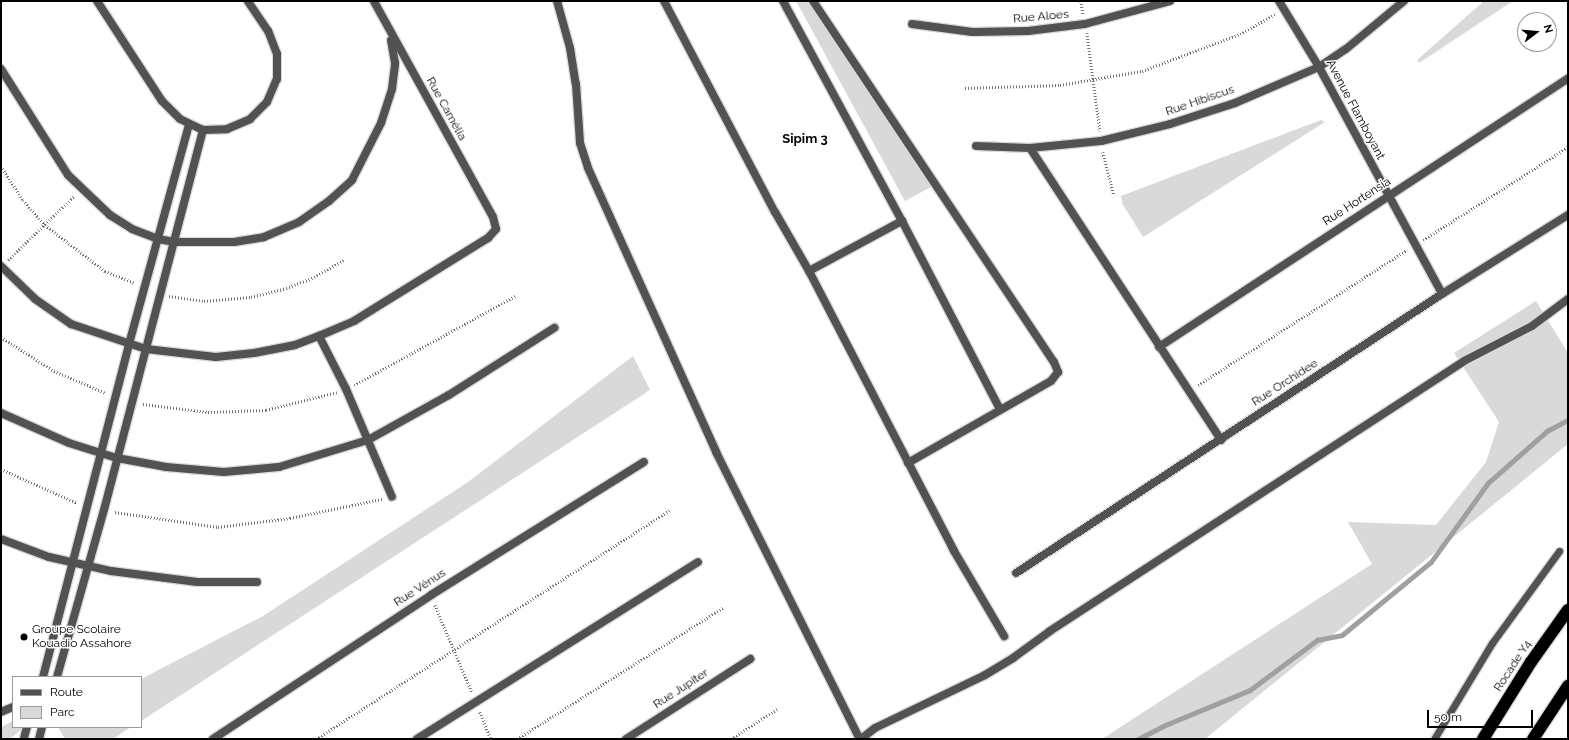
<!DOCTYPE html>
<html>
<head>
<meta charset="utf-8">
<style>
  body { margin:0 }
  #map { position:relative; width:1569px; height:740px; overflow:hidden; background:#fff; font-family:Raleway,sans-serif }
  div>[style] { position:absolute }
  .green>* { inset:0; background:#d9d9d9 }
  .stream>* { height:4.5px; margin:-2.25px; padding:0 2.25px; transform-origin:2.25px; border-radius:2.25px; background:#a0a0a0 }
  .path>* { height:2.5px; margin-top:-1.25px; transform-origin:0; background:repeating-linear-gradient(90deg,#747474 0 1px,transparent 0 3px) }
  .roads { filter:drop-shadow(1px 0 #dbdbdb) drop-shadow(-1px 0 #dbdbdb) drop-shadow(0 1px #dbdbdb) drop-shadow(0 -1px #dbdbdb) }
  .lane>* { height:7px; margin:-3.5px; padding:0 3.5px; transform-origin:3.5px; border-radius:3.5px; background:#525252 }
  .street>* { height:8px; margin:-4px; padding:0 4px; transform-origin:4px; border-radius:4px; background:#525252 }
  .highway>* { height:12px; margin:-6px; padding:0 6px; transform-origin:6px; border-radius:6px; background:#000 }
  .dots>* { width:11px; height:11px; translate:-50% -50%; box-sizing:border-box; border:2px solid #fff; border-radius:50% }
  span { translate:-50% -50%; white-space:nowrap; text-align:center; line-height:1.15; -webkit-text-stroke:3px #fff; paint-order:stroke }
  .street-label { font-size:12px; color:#000 }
  .poi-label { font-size:12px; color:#000 }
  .left { translate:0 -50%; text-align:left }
  .neighbourhood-label { font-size:13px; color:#000; font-weight:700 }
  .frame { position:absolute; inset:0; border:2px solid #000; pointer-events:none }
  .legend { position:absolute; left:12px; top:676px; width:130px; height:52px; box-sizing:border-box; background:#fff; border:1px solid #999; margin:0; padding:5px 7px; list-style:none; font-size:12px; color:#000 }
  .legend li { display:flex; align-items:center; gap:8px; height:20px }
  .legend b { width:20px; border:1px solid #999 }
  .north { position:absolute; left:1517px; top:12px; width:40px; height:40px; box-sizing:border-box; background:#fff; border:1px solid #999; border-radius:50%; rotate:74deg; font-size:11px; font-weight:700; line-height:16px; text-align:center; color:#000 }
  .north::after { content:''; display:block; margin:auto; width:14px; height:18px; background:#000; clip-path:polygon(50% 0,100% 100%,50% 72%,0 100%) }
  .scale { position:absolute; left:1427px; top:710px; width:106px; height:18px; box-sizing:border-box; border:2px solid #000; border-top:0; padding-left:5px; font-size:12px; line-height:14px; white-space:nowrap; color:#000; -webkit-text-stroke:3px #fff; paint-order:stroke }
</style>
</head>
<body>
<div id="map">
  <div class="green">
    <div style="clip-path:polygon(796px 1px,808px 1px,931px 187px,905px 201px)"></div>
    <div style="clip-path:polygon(1484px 1px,1513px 1px,1419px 63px,1417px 60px)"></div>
    <div style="clip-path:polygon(1321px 120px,1325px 122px,1143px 237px,1123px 205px,1121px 196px)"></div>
    <div style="clip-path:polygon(1536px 301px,1568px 353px,1568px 444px,1205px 739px,1102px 739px,1372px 564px,1348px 522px,1436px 525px,1486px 462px,1499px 422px,1454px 353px)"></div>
    <div style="clip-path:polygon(633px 356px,650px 390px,141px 721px,141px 679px,263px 616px,468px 482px)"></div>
    <div style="clip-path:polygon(13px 721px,13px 727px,23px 728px,10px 739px,1px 739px,1px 727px)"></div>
    <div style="clip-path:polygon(58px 727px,131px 727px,113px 739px,65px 739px)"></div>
  </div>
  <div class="stream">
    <div style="left:1138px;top:739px;width:28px;rotate:-27deg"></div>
    <div style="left:1163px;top:726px;width:94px;rotate:-22.5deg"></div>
    <div style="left:1250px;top:690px;width:84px;rotate:-36.7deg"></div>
    <div style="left:1317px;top:640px;width:25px;rotate:-11deg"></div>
    <div style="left:1342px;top:635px;width:115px;rotate:-39.4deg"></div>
    <div style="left:1431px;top:562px;width:97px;rotate:-54.2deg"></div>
    <div style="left:1488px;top:483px;width:79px;rotate:-41.4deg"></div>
    <div style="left:1547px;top:431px;width:24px;rotate:-28deg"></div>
  </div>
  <div class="path">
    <div style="left:1081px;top:1px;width:13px;rotate:81deg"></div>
    <div style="left:1087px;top:33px;width:99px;rotate:82.4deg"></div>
    <div style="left:965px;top:88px;width:95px;rotate:-1.8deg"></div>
    <div style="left:1060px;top:85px;width:83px;rotate:-9.7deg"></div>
    <div style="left:1142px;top:71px;width:105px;rotate:-20.7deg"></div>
    <div style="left:1240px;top:34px;width:40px;rotate:-29.7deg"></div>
    <div style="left:1103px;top:152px;width:44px;rotate:75.7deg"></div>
    <div style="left:1px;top:166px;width:40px;rotate:57.1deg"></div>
    <div style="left:23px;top:200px;width:33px;rotate:49deg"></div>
    <div style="left:45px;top:225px;width:76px;rotate:37.5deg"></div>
    <div style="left:105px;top:271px;width:31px;rotate:22deg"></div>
    <div style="left:1423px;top:240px;width:172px;rotate:-32.7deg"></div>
    <div style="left:8px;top:260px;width:93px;rotate:-44.1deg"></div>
    <div style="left:169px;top:296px;width:35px;rotate:8deg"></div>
    <div style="left:204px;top:301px;width:47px;rotate:-4.9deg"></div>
    <div style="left:251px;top:297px;width:36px;rotate:-14deg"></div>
    <div style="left:286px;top:288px;width:30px;rotate:-21deg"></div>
    <div style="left:314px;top:277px;width:34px;rotate:-30deg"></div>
    <div style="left:1px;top:337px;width:63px;rotate:32.7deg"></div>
    <div style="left:54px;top:371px;width:56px;rotate:22.9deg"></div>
    <div style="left:354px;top:385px;width:184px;rotate:-28.9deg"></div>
    <div style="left:1198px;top:385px;width:249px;rotate:-32.9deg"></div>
    <div style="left:143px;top:404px;width:65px;rotate:7deg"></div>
    <div style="left:208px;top:412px;width:58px;rotate:-2deg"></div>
    <div style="left:266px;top:410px;width:73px;rotate:-14.2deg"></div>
    <div style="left:1px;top:469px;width:83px;rotate:24.1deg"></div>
    <div style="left:115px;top:512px;width:104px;rotate:8.3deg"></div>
    <div style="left:218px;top:527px;width:73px;rotate:-7.1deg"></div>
    <div style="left:290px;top:518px;width:94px;rotate:-11.7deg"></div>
    <div style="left:435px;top:605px;width:95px;rotate:67deg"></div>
    <div style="left:480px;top:712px;width:29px;rotate:68deg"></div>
    <div style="left:316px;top:739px;width:422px;rotate:-32.9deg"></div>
    <div style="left:517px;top:739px;width:244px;rotate:-32.5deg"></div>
    <div style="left:731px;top:739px;width:55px;rotate:-33.1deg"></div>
  </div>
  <div class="roads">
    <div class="lane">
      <div style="left:1434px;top:739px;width:112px;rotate:-58.9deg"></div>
      <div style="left:1492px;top:643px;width:114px;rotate:-53.9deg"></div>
    </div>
    <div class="street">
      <div style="left:97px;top:1px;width:119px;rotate:57deg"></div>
      <div style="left:162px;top:101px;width:25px;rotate:45deg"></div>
      <div style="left:180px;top:119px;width:25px;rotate:26deg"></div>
      <div style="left:203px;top:130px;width:24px;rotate:-2deg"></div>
      <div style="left:227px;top:129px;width:25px;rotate:-23deg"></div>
      <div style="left:250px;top:119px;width:24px;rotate:-45deg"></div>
      <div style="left:267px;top:102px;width:25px;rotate:-67deg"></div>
      <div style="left:277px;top:79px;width:25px;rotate:-90deg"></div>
      <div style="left:277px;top:54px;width:25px;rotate:-111deg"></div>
      <div style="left:268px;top:31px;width:36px;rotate:-124deg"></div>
      <div style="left:557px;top:1px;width:49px;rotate:74.5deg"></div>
      <div style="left:570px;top:48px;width:36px;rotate:81deg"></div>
      <div style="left:576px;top:84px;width:59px;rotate:86.1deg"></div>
      <div style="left:580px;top:143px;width:26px;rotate:72deg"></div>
      <div style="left:588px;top:168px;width:312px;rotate:65.7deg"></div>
      <div style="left:716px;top:452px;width:321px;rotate:63.4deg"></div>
      <div style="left:664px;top:1px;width:238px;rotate:62.3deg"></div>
      <div style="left:775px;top:212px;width:68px;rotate:60deg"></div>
      <div style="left:809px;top:271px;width:315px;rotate:62.6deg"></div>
      <div style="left:954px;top:551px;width:99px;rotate:59.5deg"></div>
      <div style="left:783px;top:1px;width:250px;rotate:61.6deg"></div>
      <div style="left:902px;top:221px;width:212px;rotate:62.5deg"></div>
      <div style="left:813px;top:1px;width:434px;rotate:56.3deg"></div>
      <div style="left:1054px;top:362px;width:11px;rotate:68deg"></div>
      <div style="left:1058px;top:372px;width:11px;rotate:128deg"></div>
      <div style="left:1051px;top:381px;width:165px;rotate:150.2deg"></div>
      <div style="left:1279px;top:1px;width:77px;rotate:58.8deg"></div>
      <div style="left:1319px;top:67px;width:258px;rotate:61.5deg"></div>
      <div style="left:912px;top:24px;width:61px;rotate:7.6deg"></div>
      <div style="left:972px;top:32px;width:56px;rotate:-1deg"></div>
      <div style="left:1028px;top:31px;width:57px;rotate:-7deg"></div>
      <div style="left:1085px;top:24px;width:88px;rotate:-15.1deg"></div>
      <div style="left:1px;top:69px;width:125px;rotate:57.7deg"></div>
      <div style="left:68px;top:175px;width:58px;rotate:43.6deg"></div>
      <div style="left:110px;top:215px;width:26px;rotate:32deg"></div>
      <div style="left:132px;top:229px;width:28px;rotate:21deg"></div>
      <div style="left:158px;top:239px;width:17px;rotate:10deg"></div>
      <div style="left:175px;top:242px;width:59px"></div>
      <div style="left:234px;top:242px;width:30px;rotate:-9deg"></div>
      <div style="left:264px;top:237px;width:38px;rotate:-23deg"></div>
      <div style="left:299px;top:222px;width:37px;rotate:-35deg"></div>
      <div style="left:329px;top:201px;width:31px;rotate:-42deg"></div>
      <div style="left:352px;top:180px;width:64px;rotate:-63deg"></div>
      <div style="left:381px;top:123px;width:36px;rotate:-72deg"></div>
      <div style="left:392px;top:89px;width:26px;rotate:-83deg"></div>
      <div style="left:395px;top:63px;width:23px;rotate:-100deg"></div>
      <div style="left:976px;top:146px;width:54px;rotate:2.1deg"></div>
      <div style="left:1030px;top:148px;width:71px;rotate:-5.6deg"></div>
      <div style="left:1101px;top:141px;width:71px;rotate:-13.8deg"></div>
      <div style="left:1170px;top:124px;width:68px;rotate:-17.9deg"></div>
      <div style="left:1235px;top:103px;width:91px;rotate:-23.2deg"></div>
      <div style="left:1319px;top:67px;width:32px;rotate:-34deg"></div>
      <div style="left:1346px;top:49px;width:75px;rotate:-39.6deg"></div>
      <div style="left:1030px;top:148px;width:349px;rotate:56.8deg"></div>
      <div style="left:1px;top:266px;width:47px;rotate:44.1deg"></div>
      <div style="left:35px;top:299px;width:44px;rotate:34.8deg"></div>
      <div style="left:71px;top:324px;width:79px;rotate:18.4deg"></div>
      <div style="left:146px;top:349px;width:70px;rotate:6.5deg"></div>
      <div style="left:216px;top:357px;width:38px;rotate:-6deg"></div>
      <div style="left:254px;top:353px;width:42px;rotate:-11deg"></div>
      <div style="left:295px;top:345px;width:26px;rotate:-21deg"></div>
      <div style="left:319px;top:336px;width:38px;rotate:-23deg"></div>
      <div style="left:354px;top:321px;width:158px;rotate:-31.8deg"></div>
      <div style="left:488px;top:238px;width:12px;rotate:-48deg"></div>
      <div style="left:496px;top:229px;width:12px;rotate:-104deg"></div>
      <div style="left:493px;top:217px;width:247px;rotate:-118.9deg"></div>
      <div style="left:809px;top:271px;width:106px;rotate:-28.3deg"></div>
      <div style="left:319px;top:336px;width:59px;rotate:63deg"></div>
      <div style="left:346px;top:389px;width:117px;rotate:66.9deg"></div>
      <div style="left:1159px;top:347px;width:490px;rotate:-33.3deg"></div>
      <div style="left:1px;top:413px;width:74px;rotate:23.8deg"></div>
      <div style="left:69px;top:443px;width:50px;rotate:17.4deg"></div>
      <div style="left:117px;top:458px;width:50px;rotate:10.4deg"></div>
      <div style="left:166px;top:467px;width:58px;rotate:4.9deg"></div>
      <div style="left:224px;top:472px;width:55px;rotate:-5.2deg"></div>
      <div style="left:279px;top:467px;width:93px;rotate:-16.9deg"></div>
      <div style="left:368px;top:440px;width:93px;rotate:-29.1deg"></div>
      <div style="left:449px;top:395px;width:125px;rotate:-32.5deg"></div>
      <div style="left:1px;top:539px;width:51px;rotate:20.6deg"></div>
      <div style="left:49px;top:557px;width:64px;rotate:12.7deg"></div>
      <div style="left:111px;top:571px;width:87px;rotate:7.3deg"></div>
      <div style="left:197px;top:582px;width:60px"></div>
      <div style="left:1016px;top:573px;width:509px;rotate:-33.22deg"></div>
      <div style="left:1442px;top:294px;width:149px;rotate:-32.1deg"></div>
      <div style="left:43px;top:677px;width:344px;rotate:-75.5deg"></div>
      <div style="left:129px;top:344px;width:227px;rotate:-74.7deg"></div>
      <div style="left:57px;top:677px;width:173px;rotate:-74.3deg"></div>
      <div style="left:104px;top:510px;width:393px;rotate:-75.4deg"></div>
      <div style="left:1px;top:712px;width:13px;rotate:-23deg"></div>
      <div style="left:24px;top:738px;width:11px;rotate:-75deg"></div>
      <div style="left:39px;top:739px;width:12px;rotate:-76deg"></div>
      <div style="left:213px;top:739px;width:261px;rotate:-33.4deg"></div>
      <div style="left:431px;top:595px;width:251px;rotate:-32deg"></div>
      <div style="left:417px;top:739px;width:332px;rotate:-32.2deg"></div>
      <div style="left:626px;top:739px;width:148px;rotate:-32.8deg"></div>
      <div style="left:861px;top:739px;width:18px;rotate:-38deg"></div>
      <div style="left:875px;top:728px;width:122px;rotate:-25.7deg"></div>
      <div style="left:985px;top:675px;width:33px;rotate:-31deg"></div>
      <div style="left:1013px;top:658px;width:46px;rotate:-36.1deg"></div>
      <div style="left:1050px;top:631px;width:494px;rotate:-33.1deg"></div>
      <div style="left:1464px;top:361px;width:76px;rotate:-27.2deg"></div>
      <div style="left:1532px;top:326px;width:45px;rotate:-36.9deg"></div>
    </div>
    <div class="highway">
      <div style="left:1483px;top:739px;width:91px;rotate:-58.1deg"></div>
      <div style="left:1531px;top:662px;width:64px;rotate:-54.6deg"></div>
      <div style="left:1533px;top:739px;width:64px;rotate:-56.6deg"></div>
    </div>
  </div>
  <div class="dots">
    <div style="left:24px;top:637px;background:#000"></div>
  </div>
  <div class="street-label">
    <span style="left:1041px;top:17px;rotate:-5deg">Rue Aloes</span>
    <span style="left:1200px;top:101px;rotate:-19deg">Rue Hibiscus</span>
    <span style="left:446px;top:109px;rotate:61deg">Rue Camélia</span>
    <span style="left:1355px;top:110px;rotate:62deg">Avenue Flamboyant</span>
    <span style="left:1357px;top:202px;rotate:-33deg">Rue Hortensia</span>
    <span style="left:1285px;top:383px;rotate:-33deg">Rue Orchidee</span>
    <span style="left:420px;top:588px;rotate:-33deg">Rue Vénus</span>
    <span style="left:1513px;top:666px;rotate:-57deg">Rocade Y4</span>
    <span style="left:681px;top:689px;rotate:-33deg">Rue Jupiter</span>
  </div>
  <div class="poi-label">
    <span class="left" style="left:32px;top:637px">Groupe Scolaire<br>Kouadio Assahore</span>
  </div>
  <div class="neighbourhood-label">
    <span style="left:805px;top:139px">Sipim 3</span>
  </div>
  <div class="frame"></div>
  <ul class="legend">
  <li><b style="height:5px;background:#525252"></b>Route</li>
  <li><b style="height:11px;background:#d9d9d9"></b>Parc</li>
  </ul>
  <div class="north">N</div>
  <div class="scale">50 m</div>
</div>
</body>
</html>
